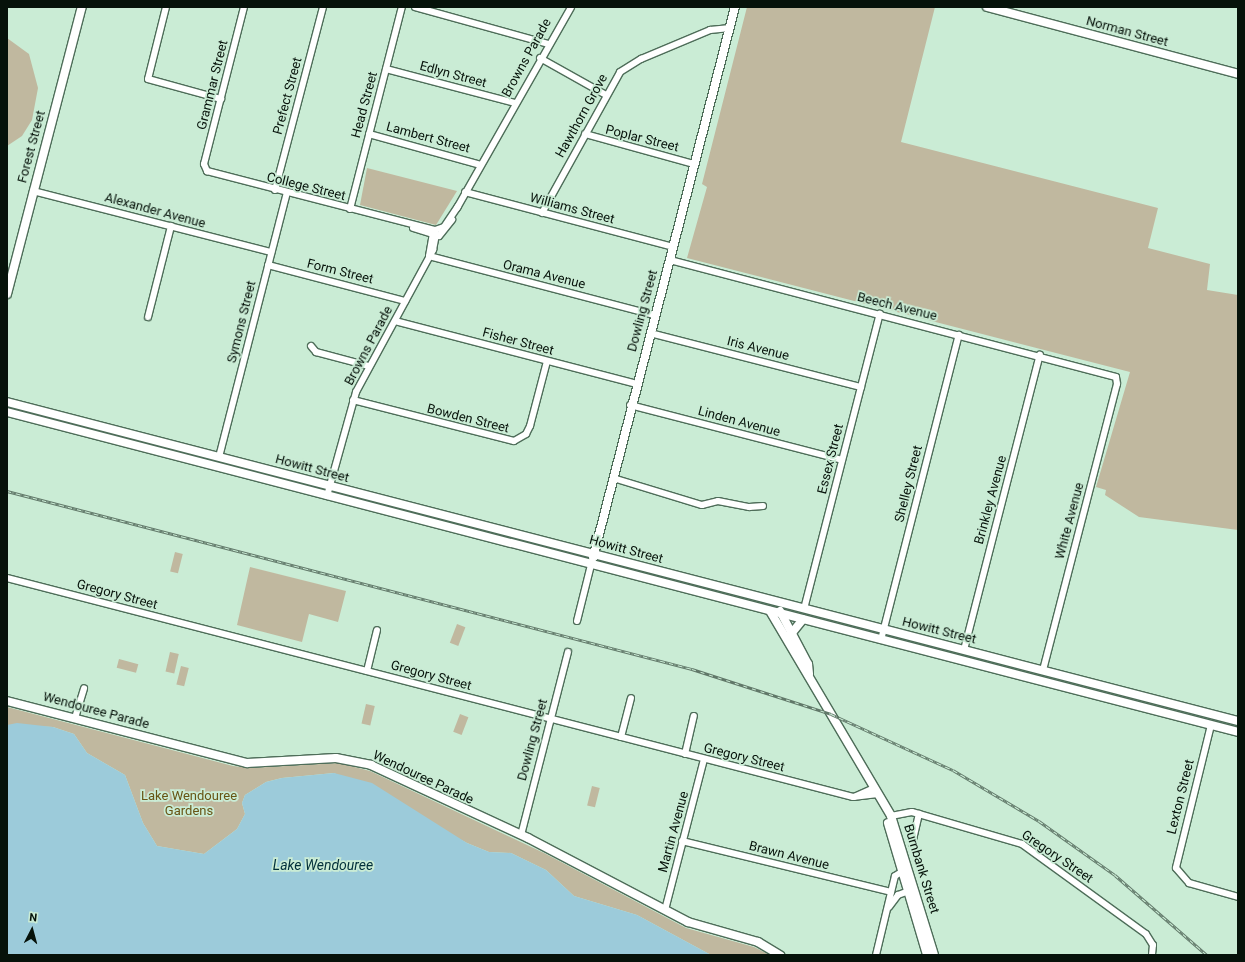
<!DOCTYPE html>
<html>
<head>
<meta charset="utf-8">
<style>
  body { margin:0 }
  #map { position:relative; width:1245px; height:962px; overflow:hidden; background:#caecd5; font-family:Roboto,sans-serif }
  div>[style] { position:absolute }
  .green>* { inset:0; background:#c0b89f; transform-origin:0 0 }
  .water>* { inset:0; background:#9ccbda }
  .roads { filter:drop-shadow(1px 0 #4e6d59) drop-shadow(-1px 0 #4e6d59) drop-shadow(0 1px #4e6d59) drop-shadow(0 -1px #4e6d59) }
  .street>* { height:6px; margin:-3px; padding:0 3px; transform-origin:3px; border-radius:3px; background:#fff }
  .secondary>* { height:8px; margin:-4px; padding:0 4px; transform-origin:4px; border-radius:4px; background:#fff }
  .rail>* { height:3px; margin-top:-1.5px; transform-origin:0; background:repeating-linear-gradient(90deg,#caecd5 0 4.5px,#617869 0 9px); box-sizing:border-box; border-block:1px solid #617869 }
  span { translate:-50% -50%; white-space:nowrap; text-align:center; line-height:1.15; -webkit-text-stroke:3.5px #caecd5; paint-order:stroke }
  .street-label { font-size:13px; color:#06120a }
  .park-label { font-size:13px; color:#675414 }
  .water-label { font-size:14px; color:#022f3a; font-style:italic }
  .frame { position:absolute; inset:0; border:8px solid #06120a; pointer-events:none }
  .north { position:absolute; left:12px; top:910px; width:40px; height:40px; -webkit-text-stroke:3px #caecd5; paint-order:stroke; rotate:6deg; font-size:11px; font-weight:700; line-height:16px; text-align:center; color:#06120a }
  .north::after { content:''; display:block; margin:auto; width:14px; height:18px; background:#06120a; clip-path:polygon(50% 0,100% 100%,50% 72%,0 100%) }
</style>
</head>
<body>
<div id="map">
  <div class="green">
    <div style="clip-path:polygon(747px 7px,935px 7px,901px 142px,1158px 208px,1148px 248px,1210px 264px,1207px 290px,1238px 295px,1238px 530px,1139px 517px,1105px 495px,1106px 490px,1096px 487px,1130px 372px,687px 258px,707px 187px,702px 184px)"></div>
    <div style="clip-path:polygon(7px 38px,29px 54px,38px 88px,32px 120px,22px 136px,7px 146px)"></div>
    <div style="clip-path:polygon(367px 168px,457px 191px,436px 225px,360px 205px)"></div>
    <div style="left:175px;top:552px;width:8px;height:20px;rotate:14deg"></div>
    <div style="clip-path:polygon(250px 567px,346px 591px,338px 622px,309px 614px,302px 642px,237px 625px)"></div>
    <div style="left:457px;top:624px;width:9px;height:20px;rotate:21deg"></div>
    <div style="left:170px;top:652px;width:9px;height:20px;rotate:13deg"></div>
    <div style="left:119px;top:659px;width:20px;height:9px;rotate:15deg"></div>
    <div style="left:181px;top:666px;width:8px;height:19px;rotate:14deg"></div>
    <div style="left:366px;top:704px;width:9px;height:20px;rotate:13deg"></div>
    <div style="clip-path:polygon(7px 707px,233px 766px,251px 768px,339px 763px,370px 771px,544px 853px,686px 928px,754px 947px,770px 955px,711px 955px,637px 915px,574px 896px,546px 870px,511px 853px,489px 852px,467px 843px,334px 773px,282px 778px,266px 782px,245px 795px,242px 803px,245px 814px,237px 829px,204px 854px,157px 846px,143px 823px,125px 775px,87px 753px,74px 734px,53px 727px,7px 725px)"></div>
    <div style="left:460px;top:714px;width:9px;height:19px;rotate:21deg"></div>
    <div style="left:592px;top:786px;width:8px;height:20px;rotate:14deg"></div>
  </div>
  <div class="water">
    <div style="clip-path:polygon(17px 723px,53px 727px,74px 734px,87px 753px,125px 775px,143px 823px,157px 846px,204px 854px,237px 829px,245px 814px,242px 803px,245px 795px,266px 782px,282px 778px,334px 773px,372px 783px,467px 843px,489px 852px,511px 853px,546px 870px,574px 896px,637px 915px,711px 955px,7px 955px,7px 725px)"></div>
  </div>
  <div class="roads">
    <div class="street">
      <div style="left:166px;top:7px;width:74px;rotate:104deg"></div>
      <div style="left:148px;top:79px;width:76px;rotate:15.3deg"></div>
      <div style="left:244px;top:7px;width:162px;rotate:104.3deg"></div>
      <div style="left:204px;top:164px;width:8px;rotate:67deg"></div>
      <div style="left:207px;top:171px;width:236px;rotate:14.5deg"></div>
      <div style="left:435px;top:230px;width:9px;rotate:-18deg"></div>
      <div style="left:444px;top:227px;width:25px;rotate:-56deg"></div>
      <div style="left:415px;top:7px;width:138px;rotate:15.5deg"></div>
      <div style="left:540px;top:58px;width:76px;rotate:29.3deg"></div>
      <div style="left:386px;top:69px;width:133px;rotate:14.8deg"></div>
      <div style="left:369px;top:134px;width:116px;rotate:15.5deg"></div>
      <div style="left:585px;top:134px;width:113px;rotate:15.4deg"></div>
      <div style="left:275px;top:190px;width:189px;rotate:-75.3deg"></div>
      <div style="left:33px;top:191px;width:246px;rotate:14.4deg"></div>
      <div style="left:465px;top:192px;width:215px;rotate:14.8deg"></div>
      <div style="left:457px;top:208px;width:231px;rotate:-60.4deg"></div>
      <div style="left:350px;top:209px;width:209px;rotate:-75.6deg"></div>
      <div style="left:542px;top:213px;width:161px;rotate:-61deg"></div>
      <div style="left:620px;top:72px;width:25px;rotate:-32deg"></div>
      <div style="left:641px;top:59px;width:75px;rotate:-22.8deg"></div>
      <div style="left:710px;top:30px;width:20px;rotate:-6deg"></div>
      <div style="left:413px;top:228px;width:27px;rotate:17deg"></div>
      <div style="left:439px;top:236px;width:21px;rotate:-51deg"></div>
      <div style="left:429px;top:256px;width:233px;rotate:14.7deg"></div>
      <div style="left:429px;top:256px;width:23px;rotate:-80deg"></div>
      <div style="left:670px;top:260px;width:461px;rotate:14.7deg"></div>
      <div style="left:1116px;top:377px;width:7px;rotate:82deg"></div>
      <div style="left:1117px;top:384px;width:295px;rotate:104.5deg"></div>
      <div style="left:268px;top:265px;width:142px;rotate:14.7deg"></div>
      <div style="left:148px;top:317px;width:94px;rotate:-75.8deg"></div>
      <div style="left:395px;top:321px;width:249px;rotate:14.6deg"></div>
      <div style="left:650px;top:333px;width:218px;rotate:14.4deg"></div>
      <div style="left:311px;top:346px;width:8px;rotate:50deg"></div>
      <div style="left:316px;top:352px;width:55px;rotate:14.8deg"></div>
      <div style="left:353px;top:400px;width:166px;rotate:14.3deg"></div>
      <div style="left:514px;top:441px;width:14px;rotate:-30deg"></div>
      <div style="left:526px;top:434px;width:9px;rotate:-63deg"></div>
      <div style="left:530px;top:426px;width:67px;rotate:-75.3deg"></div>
      <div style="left:630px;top:405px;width:219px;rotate:14.5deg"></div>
      <div style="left:219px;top:457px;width:273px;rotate:-75.6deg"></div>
      <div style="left:613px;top:478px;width:93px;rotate:16.9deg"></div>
      <div style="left:702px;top:505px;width:16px;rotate:-14deg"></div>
      <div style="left:718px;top:501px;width:32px;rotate:11deg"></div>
      <div style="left:749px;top:507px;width:14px;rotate:-4deg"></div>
      <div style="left:327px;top:496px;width:108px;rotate:-74.4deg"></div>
      <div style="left:356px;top:392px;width:162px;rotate:-61.5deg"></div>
      <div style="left:433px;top:250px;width:16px;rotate:-79deg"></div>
      <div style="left:7px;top:578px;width:874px;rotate:14.51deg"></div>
      <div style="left:853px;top:797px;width:25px;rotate:-7deg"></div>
      <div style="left:804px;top:609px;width:305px;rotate:-75.6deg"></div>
      <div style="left:577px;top:621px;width:58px;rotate:-76deg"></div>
      <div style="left:881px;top:640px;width:315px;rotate:-75.7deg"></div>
      <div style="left:964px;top:650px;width:305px;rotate:-75.6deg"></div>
      <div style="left:367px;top:671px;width:42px;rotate:-76.3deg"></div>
      <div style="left:75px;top:718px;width:31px;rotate:-73deg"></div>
      <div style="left:1211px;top:725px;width:147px;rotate:103.8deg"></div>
      <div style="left:1176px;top:868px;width:20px;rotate:49deg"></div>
      <div style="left:1189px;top:883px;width:51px;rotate:15.9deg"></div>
      <div style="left:621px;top:737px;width:40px;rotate:-75.6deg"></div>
      <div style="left:685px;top:754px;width:39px;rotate:-77deg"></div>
      <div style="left:854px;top:797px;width:22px;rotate:-24deg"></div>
      <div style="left:891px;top:816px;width:21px;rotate:-11deg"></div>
      <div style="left:912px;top:812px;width:115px;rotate:16.2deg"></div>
      <div style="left:1022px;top:844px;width:153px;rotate:36deg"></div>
      <div style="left:1146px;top:934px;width:13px;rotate:58deg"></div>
      <div style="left:1153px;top:945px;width:10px;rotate:96deg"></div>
      <div style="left:521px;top:835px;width:189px;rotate:-75.6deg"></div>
      <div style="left:682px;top:841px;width:215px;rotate:13.7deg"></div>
      <div style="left:912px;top:844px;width:31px;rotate:-77deg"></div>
      <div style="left:889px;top:907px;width:15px;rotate:-53deg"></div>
      <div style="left:898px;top:895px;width:12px;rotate:-20deg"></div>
      <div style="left:665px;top:910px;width:156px;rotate:-75.5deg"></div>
      <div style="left:876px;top:955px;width:81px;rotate:-76.5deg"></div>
      <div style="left:895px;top:876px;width:9px;rotate:-32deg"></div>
    </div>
    <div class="secondary">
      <div style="left:987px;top:7px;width:260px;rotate:14.9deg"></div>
      <div style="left:7px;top:294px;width:297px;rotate:-75.4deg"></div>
      <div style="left:7px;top:402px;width:1272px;rotate:14.53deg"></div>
      <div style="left:7px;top:412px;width:1272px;rotate:14.57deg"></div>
      <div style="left:593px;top:558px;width:569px;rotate:-75.55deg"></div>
      <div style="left:770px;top:611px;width:238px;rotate:59.4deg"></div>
      <div style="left:891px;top:816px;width:145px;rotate:72.8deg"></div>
      <div style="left:780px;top:611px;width:60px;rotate:62.2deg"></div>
      <div style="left:808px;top:664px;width:10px;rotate:84deg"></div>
      <div style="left:791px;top:634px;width:19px;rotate:-51deg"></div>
      <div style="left:7px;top:701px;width:248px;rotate:14.5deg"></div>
      <div style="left:247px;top:763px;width:89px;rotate:-3.2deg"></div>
      <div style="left:336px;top:758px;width:36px;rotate:11deg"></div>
      <div style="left:371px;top:765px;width:173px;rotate:24.9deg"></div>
      <div style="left:528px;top:838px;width:181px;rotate:27.7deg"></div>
      <div style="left:688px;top:922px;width:73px;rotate:15.9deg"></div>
      <div style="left:758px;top:942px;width:26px;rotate:31deg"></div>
      <div style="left:888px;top:823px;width:138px;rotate:73.5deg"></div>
    </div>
  </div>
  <div class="rail">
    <div style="left:7px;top:491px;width:708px;rotate:14.57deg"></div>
    <div style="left:692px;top:669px;width:146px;rotate:17.9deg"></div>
    <div style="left:831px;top:714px;width:134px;rotate:24.7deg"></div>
    <div style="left:953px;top:770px;width:100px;rotate:30.7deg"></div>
    <div style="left:1039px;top:821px;width:93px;rotate:35.4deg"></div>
    <div style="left:1115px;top:875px;width:122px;rotate:41deg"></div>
  </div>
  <div class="street-label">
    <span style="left:1127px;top:32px;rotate:15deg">Norman Street</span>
    <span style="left:527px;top:58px;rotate:-61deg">Browns Parade</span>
    <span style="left:453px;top:75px;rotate:15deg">Edlyn Street</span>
    <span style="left:213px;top:85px;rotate:-76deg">Grammar Street</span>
    <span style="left:288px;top:96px;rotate:-75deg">Prefect Street</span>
    <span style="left:365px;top:105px;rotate:-75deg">Head Street</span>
    <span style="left:582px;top:116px;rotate:-61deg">Hawthorn Grove</span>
    <span style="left:428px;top:138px;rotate:15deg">Lambert Street</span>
    <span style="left:642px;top:139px;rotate:14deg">Poplar Street</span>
    <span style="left:32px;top:147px;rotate:-75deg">Forest Street</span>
    <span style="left:306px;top:187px;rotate:14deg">College Street</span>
    <span style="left:572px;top:209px;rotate:15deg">Williams Street</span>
    <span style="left:155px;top:211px;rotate:15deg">Alexander Avenue</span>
    <span style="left:340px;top:272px;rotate:14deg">Form Street</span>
    <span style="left:544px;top:275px;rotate:14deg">Orama Avenue</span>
    <span style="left:897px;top:307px;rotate:14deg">Beech Avenue</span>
    <span style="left:643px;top:311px;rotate:-75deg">Dowling Street</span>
    <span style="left:242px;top:322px;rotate:-76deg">Symons Street</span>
    <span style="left:518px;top:342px;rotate:15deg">Fisher Street</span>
    <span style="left:369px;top:346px;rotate:-62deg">Browns Parade</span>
    <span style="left:758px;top:349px;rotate:14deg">Iris Avenue</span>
    <span style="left:468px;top:419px;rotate:14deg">Bowden Street</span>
    <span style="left:739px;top:422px;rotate:15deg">Linden Avenue</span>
    <span style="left:831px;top:459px;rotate:-76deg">Essex Street</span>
    <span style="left:312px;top:469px;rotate:15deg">Howitt Street</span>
    <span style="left:909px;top:484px;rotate:-76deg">Shelley Street</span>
    <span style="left:991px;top:500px;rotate:-75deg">Brinkley Avenue</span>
    <span style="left:1070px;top:521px;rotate:-75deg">White Avenue</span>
    <span style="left:626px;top:550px;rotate:15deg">Howitt Street</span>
    <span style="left:117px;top:595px;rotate:15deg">Gregory Street</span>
    <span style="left:939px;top:631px;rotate:14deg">Howitt Street</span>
    <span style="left:431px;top:676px;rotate:15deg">Gregory Street</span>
    <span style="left:96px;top:711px;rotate:15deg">Wendouree Parade</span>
    <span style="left:533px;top:740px;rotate:-75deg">Dowling Street</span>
    <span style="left:744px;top:758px;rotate:14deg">Gregory Street</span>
    <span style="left:423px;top:778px;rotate:25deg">Wendouree Parade</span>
    <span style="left:1181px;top:797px;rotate:-76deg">Lexton Street</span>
    <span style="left:674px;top:832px;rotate:-75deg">Martin Avenue</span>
    <span style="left:789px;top:856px;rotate:14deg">Brawn Avenue</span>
    <span style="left:1057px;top:857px;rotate:34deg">Gregory Street</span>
    <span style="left:921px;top:869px;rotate:73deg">Burnbank Street</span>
  </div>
  <div class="park-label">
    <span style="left:189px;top:804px">Lake Wendouree<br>Gardens</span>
  </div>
  <div class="water-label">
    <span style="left:323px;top:865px">Lake Wendouree</span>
  </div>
  <div class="frame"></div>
  <div class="north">N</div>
</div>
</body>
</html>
